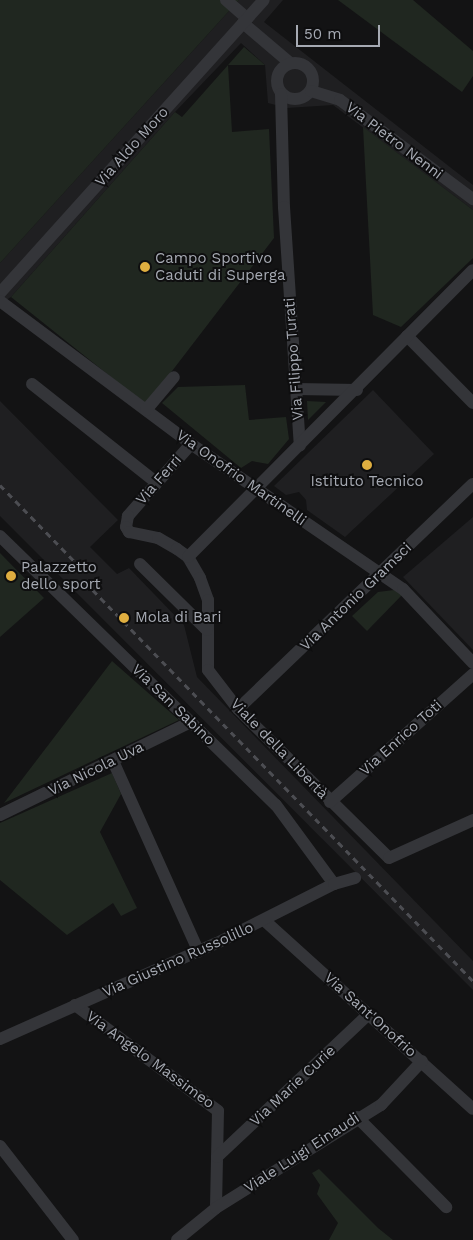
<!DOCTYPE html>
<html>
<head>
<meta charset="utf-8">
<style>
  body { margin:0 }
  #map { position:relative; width:473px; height:1240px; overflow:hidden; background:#131314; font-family:"Work Sans",sans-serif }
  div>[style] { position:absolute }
  .built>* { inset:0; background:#1f1f21 }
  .green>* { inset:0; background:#202720 }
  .minor>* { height:12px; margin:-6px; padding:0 6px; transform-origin:6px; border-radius:6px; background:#343539 }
  .minor>.ring { margin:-6px; padding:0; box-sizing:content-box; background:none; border:12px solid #343539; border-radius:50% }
  .rail>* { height:3px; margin-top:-1.5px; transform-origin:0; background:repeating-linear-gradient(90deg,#4c4d52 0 6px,transparent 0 11px) }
  .dots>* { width:14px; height:14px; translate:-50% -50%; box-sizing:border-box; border:2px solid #0e0e0f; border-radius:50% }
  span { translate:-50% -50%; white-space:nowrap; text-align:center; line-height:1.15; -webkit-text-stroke:4px #0e0e0f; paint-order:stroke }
  .street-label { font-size:15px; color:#a6aab3 }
  .poi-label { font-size:15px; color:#a6aab3 }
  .left { translate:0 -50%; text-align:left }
  .scale { position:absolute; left:296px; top:25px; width:84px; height:22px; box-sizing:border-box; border:2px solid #a6aab3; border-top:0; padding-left:6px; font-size:15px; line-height:18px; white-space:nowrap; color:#a6aab3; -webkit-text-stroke:4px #0e0e0f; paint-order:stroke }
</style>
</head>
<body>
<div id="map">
  <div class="built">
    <div style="clip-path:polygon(239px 0,283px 0,264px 22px,473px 185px,473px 210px,333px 105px,287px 108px,268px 103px,265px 65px,241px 43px,175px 112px,11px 297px,0 304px,0 263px)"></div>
    <div style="clip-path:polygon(373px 390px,434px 454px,345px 537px,307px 510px,306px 500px,299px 492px,286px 495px,274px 486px)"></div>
    <div style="clip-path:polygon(0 401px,118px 520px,90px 547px,117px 574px,129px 568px,184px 625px,197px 677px,473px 961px,473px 990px,0 516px)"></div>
    <div style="clip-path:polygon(473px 517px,473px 650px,403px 577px)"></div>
  </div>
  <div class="green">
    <div style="clip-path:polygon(0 0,239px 0,0 263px)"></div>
    <div style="clip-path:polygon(338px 0,413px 0,473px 51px,473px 76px,462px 92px)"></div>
    <div style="clip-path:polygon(244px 47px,265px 65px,228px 65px,232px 132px,269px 129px,274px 238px,146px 405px,11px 297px,175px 112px,182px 117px)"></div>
    <div style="clip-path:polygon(363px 127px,473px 210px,473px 258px,401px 327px,373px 315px)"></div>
    <div style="clip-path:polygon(245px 385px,249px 420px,286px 417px,289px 439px,268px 464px,252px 461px,241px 468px,162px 403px,178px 387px)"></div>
    <div style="clip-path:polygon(307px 401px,326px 402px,308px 420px)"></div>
    <div style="clip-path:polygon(0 553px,44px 598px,0 637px)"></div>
    <div style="clip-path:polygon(394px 590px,402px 595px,367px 631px,352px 616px,378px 592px)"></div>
    <div style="clip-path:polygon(112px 661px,179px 720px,4px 803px,62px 727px)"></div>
    <div style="clip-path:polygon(112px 773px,121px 794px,100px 832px,137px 908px,121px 916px,113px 903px,67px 935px,0 880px,0 823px)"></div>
    <div style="clip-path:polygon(319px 1169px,378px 1228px,393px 1240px,329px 1240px,338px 1223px,317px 1194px,320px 1185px,312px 1173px)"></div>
  </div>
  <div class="minor">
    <div style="left:226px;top:0;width:28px;rotate:41deg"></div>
    <div style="left:243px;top:23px;width:62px;rotate:40.4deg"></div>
    <div class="ring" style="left:277px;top:63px;width:24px;height:24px"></div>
    <div style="left:311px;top:91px;width:30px;rotate:17deg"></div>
    <div style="left:340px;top:100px;width:166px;rotate:36.7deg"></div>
    <div style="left:281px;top:94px;width:113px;rotate:88.5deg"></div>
    <div style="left:284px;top:207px;width:239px;rotate:86.2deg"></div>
    <div style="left:0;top:293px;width:394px;rotate:-48deg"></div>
    <div style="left:0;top:301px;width:239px;rotate:36.8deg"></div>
    <div style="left:191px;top:444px;width:257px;rotate:34.4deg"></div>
    <div style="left:403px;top:589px;width:102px;rotate:46.6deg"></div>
    <div style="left:407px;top:336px;width:94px;rotate:45.4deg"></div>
    <div style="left:32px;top:384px;width:159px;rotate:38.4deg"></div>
    <div style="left:296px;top:389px;width:61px;rotate:0.9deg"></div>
    <div style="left:146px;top:410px;width:43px;rotate:-49.7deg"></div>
    <div style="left:191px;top:444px;width:96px;rotate:131.2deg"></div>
    <div style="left:128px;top:516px;width:11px;rotate:100deg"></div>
    <div style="left:126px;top:527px;width:6px;rotate:59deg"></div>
    <div style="left:129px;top:532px;width:30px;rotate:12deg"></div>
    <div style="left:158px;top:538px;width:22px;rotate:30deg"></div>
    <div style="left:177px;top:549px;width:14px;rotate:36deg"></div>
    <div style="left:188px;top:557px;width:24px;rotate:60deg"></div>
    <div style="left:200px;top:578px;width:23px;rotate:70deg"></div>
    <div style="left:208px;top:600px;width:70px;rotate:90deg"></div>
    <div style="left:208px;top:670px;width:49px;rotate:52.4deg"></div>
    <div style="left:238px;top:709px;width:212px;rotate:44.6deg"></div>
    <div style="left:389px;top:858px;width:92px;rotate:-24.3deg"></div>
    <div style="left:0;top:536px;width:385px;rotate:44.3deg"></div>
    <div style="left:276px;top:805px;width:98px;rotate:53.7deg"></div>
    <div style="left:188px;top:557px;width:404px;rotate:-45.2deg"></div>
    <div style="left:140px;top:564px;width:94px;rotate:44.6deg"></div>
    <div style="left:238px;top:709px;width:325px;rotate:-43.8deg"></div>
    <div style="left:113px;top:761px;width:209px;rotate:65.8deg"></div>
    <div style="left:330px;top:802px;width:192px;rotate:-41.8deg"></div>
    <div style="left:0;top:815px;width:212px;rotate:-26deg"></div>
    <div style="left:265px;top:921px;width:280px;rotate:42.1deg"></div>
    <div style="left:75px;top:1005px;width:178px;rotate:36.5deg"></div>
    <div style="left:218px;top:1111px;width:97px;rotate:91.2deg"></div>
    <div style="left:0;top:1039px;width:237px;rotate:-23.9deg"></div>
    <div style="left:217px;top:943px;width:131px;rotate:-26.8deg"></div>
    <div style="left:334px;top:884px;width:22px;rotate:-16deg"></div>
    <div style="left:357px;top:1117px;width:127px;rotate:45.3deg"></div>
    <div style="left:0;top:1146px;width:119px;rotate:52.2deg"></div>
    <div style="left:217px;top:1157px;width:209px;rotate:-43.3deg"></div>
    <div style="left:177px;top:1240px;width:50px;rotate:-39.4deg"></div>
    <div style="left:216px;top:1208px;width:195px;rotate:-32deg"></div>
    <div style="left:381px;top:1105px;width:60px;rotate:-47deg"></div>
  </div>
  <div class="rail">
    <div style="left:0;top:485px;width:117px;rotate:45.7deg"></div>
    <div style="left:85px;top:582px;width:557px;rotate:45.8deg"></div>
  </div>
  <div class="dots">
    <div style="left:145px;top:267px;background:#dfae40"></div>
    <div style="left:367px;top:465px;background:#dfae40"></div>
    <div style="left:11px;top:576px;background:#dfae40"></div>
    <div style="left:124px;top:618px;background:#dfae40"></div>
  </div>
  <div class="street-label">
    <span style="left:394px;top:141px;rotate:37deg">Via Pietro Nenni</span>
    <span style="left:132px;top:147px;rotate:-48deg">Via Aldo Moro</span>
    <span style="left:294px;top:359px;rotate:-94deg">Via Filippo Turati</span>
    <span style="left:241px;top:478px;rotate:35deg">Via Onofrio Martinelli</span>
    <span style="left:159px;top:480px;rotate:-49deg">Via Ferri</span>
    <span style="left:356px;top:597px;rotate:-44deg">Via Antonio Gramsci</span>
    <span style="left:173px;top:705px;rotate:44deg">Via San Sabino</span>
    <span style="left:401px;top:738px;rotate:-42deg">Via Enrico Toti</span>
    <span style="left:279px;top:749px;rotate:46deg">Viale della Libertà</span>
    <span style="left:96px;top:769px;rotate:-26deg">Via Nicola Uva</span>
    <span style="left:178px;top:960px;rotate:-24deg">Via Giustino Russolillo</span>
    <span style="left:370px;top:1015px;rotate:42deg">Via Sant'Onofrio</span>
    <span style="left:150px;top:1060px;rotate:36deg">Via Angelo Massimeo</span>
    <span style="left:293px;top:1086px;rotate:-43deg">Via Marie Curie</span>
    <span style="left:302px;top:1153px;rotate:-33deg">Viale Luigi Einaudi</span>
  </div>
  <div class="poi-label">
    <span class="left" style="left:155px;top:267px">Campo Sportivo<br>Caduti di Superga</span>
    <span style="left:367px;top:482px">Istituto Tecnico</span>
    <span class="left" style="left:21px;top:576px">Palazzetto<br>dello sport</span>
    <span class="left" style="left:135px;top:618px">Mola di Bari</span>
  </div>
  <div class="scale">50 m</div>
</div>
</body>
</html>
